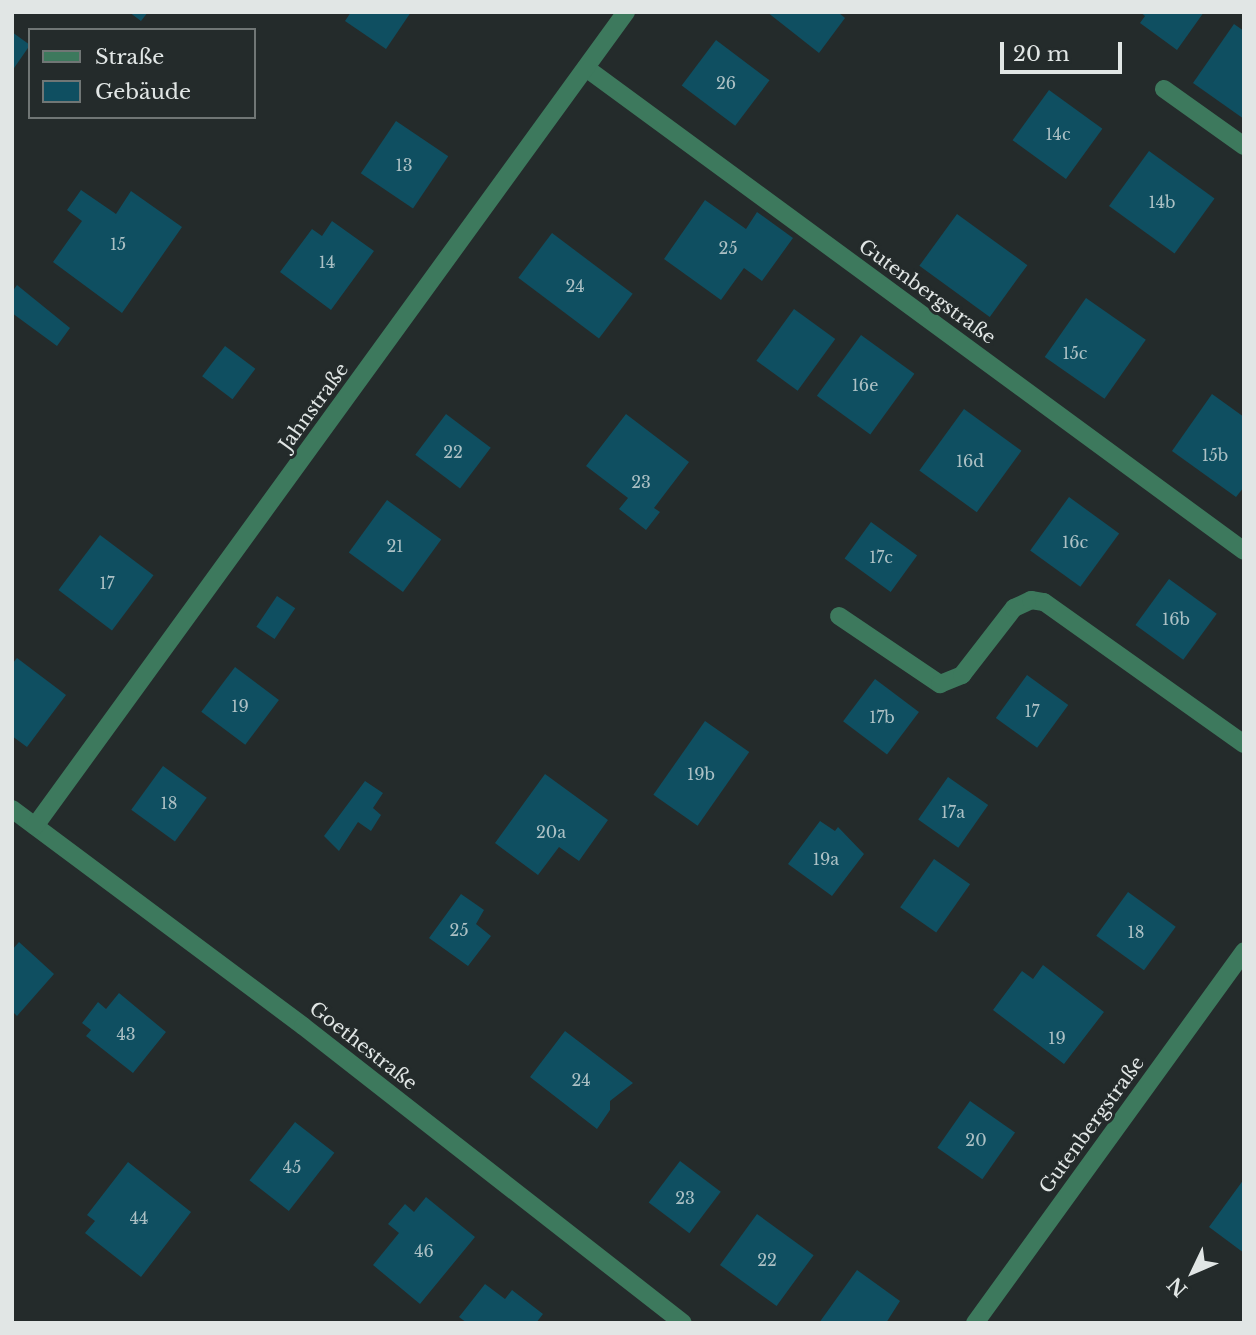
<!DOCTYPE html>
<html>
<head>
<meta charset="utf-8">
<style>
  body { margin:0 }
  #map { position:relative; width:1256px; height:1335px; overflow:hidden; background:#242b2b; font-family:"Libre Baskerville",serif }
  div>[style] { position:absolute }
  .building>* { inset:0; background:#0f4f61; transform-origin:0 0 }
  .minor>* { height:18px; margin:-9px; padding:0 9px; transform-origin:9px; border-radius:9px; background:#3d795d }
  span { translate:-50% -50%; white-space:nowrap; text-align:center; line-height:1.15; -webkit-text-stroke:6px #242b2b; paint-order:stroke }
  .number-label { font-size:16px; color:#acc0c4 }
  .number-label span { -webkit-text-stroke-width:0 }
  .street-label { font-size:19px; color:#e1e6e5 }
  .frame { position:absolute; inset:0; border:14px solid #e1e6e5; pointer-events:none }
  .legend { position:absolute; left:28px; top:28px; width:228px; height:91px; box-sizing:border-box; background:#242b2b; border:2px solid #707675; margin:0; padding:9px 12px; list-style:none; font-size:21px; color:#e1e6e5 }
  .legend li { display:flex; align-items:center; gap:14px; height:35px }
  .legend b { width:35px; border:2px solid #707675 }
  .north { position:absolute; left:1158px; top:1237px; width:70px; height:70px; -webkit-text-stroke:5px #242b2b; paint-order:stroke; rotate:226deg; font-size:19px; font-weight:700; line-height:28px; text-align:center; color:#e1e6e5 }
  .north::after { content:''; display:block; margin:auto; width:24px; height:32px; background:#e1e6e5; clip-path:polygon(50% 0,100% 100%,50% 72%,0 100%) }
  .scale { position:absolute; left:1000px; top:42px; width:122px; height:32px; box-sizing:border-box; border:4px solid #e1e6e5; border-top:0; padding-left:9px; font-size:21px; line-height:24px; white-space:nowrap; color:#e1e6e5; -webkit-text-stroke:5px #242b2b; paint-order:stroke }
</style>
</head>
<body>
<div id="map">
  <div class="building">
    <div style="clip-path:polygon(129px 12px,148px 12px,141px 21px)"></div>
    <div style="clip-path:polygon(351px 12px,411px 12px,386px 49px,345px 21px)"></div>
    <div style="clip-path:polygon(767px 12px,838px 12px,845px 18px,819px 53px)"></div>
    <div style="clip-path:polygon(1140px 12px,1204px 12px,1177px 50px,1140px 23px,1145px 16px)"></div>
    <div style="clip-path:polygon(1234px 24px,1244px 31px,1244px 119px,1193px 83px)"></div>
    <div style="clip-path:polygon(12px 32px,30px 45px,12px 71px)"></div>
    <div style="left:716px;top:40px;width:67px;height:57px;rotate:37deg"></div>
    <div style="left:1049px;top:90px;width:66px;height:62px;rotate:36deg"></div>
    <div style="left:396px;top:121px;width:63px;height:63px;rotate:34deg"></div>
    <div style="left:1149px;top:151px;width:81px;height:68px;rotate:36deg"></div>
    <div style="clip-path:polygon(81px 190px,116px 214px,131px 191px,182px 227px,122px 313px,53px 262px,82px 221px,67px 210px)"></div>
    <div style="clip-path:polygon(705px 200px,746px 229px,757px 212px,793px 238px,762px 281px,744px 268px,721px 300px,664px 259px)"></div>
    <div style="left:957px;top:214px;width:87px;height:64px;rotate:36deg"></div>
    <div style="clip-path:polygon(332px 221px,374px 251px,331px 310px,280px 272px,312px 229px,322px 236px)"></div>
    <div style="left:552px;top:233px;width:101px;height:56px;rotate:37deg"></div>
    <div style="clip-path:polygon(17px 285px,70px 328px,57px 346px,12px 313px,12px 292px)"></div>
    <div style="left:1086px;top:298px;width:73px;height:72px;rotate:35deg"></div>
    <div style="left:794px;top:309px;width:51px;height:64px;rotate:36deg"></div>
    <div style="left:861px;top:335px;width:66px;height:75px;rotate:36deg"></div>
    <div style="left:225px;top:346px;width:38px;height:38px;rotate:37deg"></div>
    <div style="clip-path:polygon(1212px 394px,1244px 417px,1244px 487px,1236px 497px,1172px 451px)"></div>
    <div style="left:964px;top:409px;width:71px;height:76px;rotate:36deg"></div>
    <div style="left:446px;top:414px;width:56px;height:51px;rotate:37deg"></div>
    <div style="clip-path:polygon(626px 414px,689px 462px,654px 508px,660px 512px,646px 530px,619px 509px,628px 498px,586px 466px)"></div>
    <div style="left:1069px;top:497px;width:62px;height:66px;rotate:36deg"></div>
    <div style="left:387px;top:500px;width:67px;height:65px;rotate:36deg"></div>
    <div style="left:871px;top:522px;width:57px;height:45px;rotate:36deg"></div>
    <div style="left:100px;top:535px;width:67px;height:69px;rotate:37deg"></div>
    <div style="left:1169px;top:579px;width:59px;height:57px;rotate:36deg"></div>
    <div style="left:277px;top:596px;width:22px;height:37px;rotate:34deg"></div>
    <div style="clip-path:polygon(17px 658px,66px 695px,27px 747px,12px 736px,12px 664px)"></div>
    <div style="left:235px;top:667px;width:55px;height:56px;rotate:37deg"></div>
    <div style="left:1027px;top:675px;width:51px;height:53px;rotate:36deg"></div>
    <div style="left:875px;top:679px;width:55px;height:53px;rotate:37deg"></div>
    <div style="left:705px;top:721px;width:54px;height:90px;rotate:35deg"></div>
    <div style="left:163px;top:766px;width:54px;height:54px;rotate:36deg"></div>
    <div style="clip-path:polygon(545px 774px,608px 820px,579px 861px,559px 847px,538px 875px,495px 843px)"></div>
    <div style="left:948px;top:777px;width:49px;height:52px;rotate:35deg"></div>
    <div style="clip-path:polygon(365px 781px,383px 793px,373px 808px,381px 815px,371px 831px,358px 822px,339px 851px,324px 836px)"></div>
    <div style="clip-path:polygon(820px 821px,835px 831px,838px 827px,864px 854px,832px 896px,788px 864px)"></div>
    <div style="left:934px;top:859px;width:44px;height:59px;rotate:35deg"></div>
    <div style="left:1128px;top:892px;width:59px;height:54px;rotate:36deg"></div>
    <div style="clip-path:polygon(461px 894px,484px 910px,476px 924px,491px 936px,468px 966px,429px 938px)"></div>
    <div style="clip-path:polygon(19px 942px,54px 974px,17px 1016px,12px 1011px,12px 950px)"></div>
    <div style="clip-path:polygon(1043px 965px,1104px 1012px,1064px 1064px,993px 1010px,1022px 971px,1033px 979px)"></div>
    <div style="clip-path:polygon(119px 993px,166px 1032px,133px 1073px,86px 1036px,91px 1030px,82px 1023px,98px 1002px,106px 1009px)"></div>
    <div style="clip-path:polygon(565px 1031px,633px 1083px,610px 1101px,610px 1110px,597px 1129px,530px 1077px)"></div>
    <div style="left:970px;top:1101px;width:55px;height:57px;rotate:35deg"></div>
    <div style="left:295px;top:1122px;width:50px;height:74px;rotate:38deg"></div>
    <div style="left:680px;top:1161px;width:51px;height:52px;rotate:37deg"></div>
    <div style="clip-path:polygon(128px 1162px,191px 1212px,141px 1277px,85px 1233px,95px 1221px,87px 1215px)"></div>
    <div style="clip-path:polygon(1244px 1179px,1244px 1253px,1209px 1227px)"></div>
    <div style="clip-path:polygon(426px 1197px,475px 1237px,420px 1304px,373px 1265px,399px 1233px,388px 1224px,405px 1204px,414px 1212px)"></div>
    <div style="left:757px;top:1214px;width:70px;height:63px;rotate:36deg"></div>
    <div style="clip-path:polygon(857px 1270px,900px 1301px,886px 1323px,819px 1323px)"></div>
    <div style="clip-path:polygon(485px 1284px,505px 1299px,512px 1290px,543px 1314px,536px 1323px,467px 1323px,459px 1317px)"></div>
  </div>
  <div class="minor">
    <div style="left:586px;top:68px;width:816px;rotate:36.28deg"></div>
    <div style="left:1164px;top:89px;width:98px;rotate:35.5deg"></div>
    <div style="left:839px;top:616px;width:122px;rotate:34deg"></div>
    <div style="left:940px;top:684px;width:24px;rotate:-22deg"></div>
    <div style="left:962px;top:675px;width:85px;rotate:-52.2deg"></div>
    <div style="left:1014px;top:608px;width:19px;rotate:-25deg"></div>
    <div style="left:1031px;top:600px;width:13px;rotate:9deg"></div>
    <div style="left:1044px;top:602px;width:245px;rotate:35.4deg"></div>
    <div style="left:12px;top:809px;width:363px;rotate:36.7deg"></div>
    <div style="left:303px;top:1026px;width:482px;rotate:38deg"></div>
    <div style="left:35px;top:826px;width:1006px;rotate:-54.02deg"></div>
    <div style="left:975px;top:1323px;width:459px;rotate:-54.1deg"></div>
  </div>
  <div class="number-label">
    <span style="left:726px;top:83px">26</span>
    <span style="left:1058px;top:134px">14c</span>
    <span style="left:404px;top:165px">13</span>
    <span style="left:1162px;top:202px">14b</span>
    <span style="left:118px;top:244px">15</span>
    <span style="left:728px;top:248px">25</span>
    <span style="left:327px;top:262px">14</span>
    <span style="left:575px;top:286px">24</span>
    <span style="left:1075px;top:353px">15c</span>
    <span style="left:865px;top:385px">16e</span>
    <span style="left:453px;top:452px">22</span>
    <span style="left:1215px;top:455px">15b</span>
    <span style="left:970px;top:461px">16d</span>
    <span style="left:641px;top:482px">23</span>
    <span style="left:1075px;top:542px">16c</span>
    <span style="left:395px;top:546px">21</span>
    <span style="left:881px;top:557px">17c</span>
    <span style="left:107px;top:583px">17</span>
    <span style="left:1176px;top:619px">16b</span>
    <span style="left:240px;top:706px">19</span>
    <span style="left:1032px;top:711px">17</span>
    <span style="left:882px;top:717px">17b</span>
    <span style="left:701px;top:774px">19b</span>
    <span style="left:169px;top:803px">18</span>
    <span style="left:953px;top:812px">17a</span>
    <span style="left:551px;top:832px">20a</span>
    <span style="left:826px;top:859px">19a</span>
    <span style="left:459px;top:930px">25</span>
    <span style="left:1136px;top:932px">18</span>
    <span style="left:126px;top:1034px">43</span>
    <span style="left:1057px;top:1038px">19</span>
    <span style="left:581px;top:1080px">24</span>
    <span style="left:976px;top:1140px">20</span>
    <span style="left:292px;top:1167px">45</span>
    <span style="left:685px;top:1198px">23</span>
    <span style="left:139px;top:1218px">44</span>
    <span style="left:424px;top:1251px">46</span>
    <span style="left:767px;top:1260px">22</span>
  </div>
  <div class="street-label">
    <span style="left:927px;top:292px;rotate:36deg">Gutenbergstraße</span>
    <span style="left:314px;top:407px;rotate:-54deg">Jahnstraße</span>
    <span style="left:363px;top:1046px;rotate:38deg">Goethestraße</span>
    <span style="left:1092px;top:1125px;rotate:-54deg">Gutenbergstraße</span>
  </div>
  <div class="frame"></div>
  <ul class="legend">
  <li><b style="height:9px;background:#3d795d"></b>Straße</li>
  <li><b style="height:19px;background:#0f4f61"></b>Gebäude</li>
  </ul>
  <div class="north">N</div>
  <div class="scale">20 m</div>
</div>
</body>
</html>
